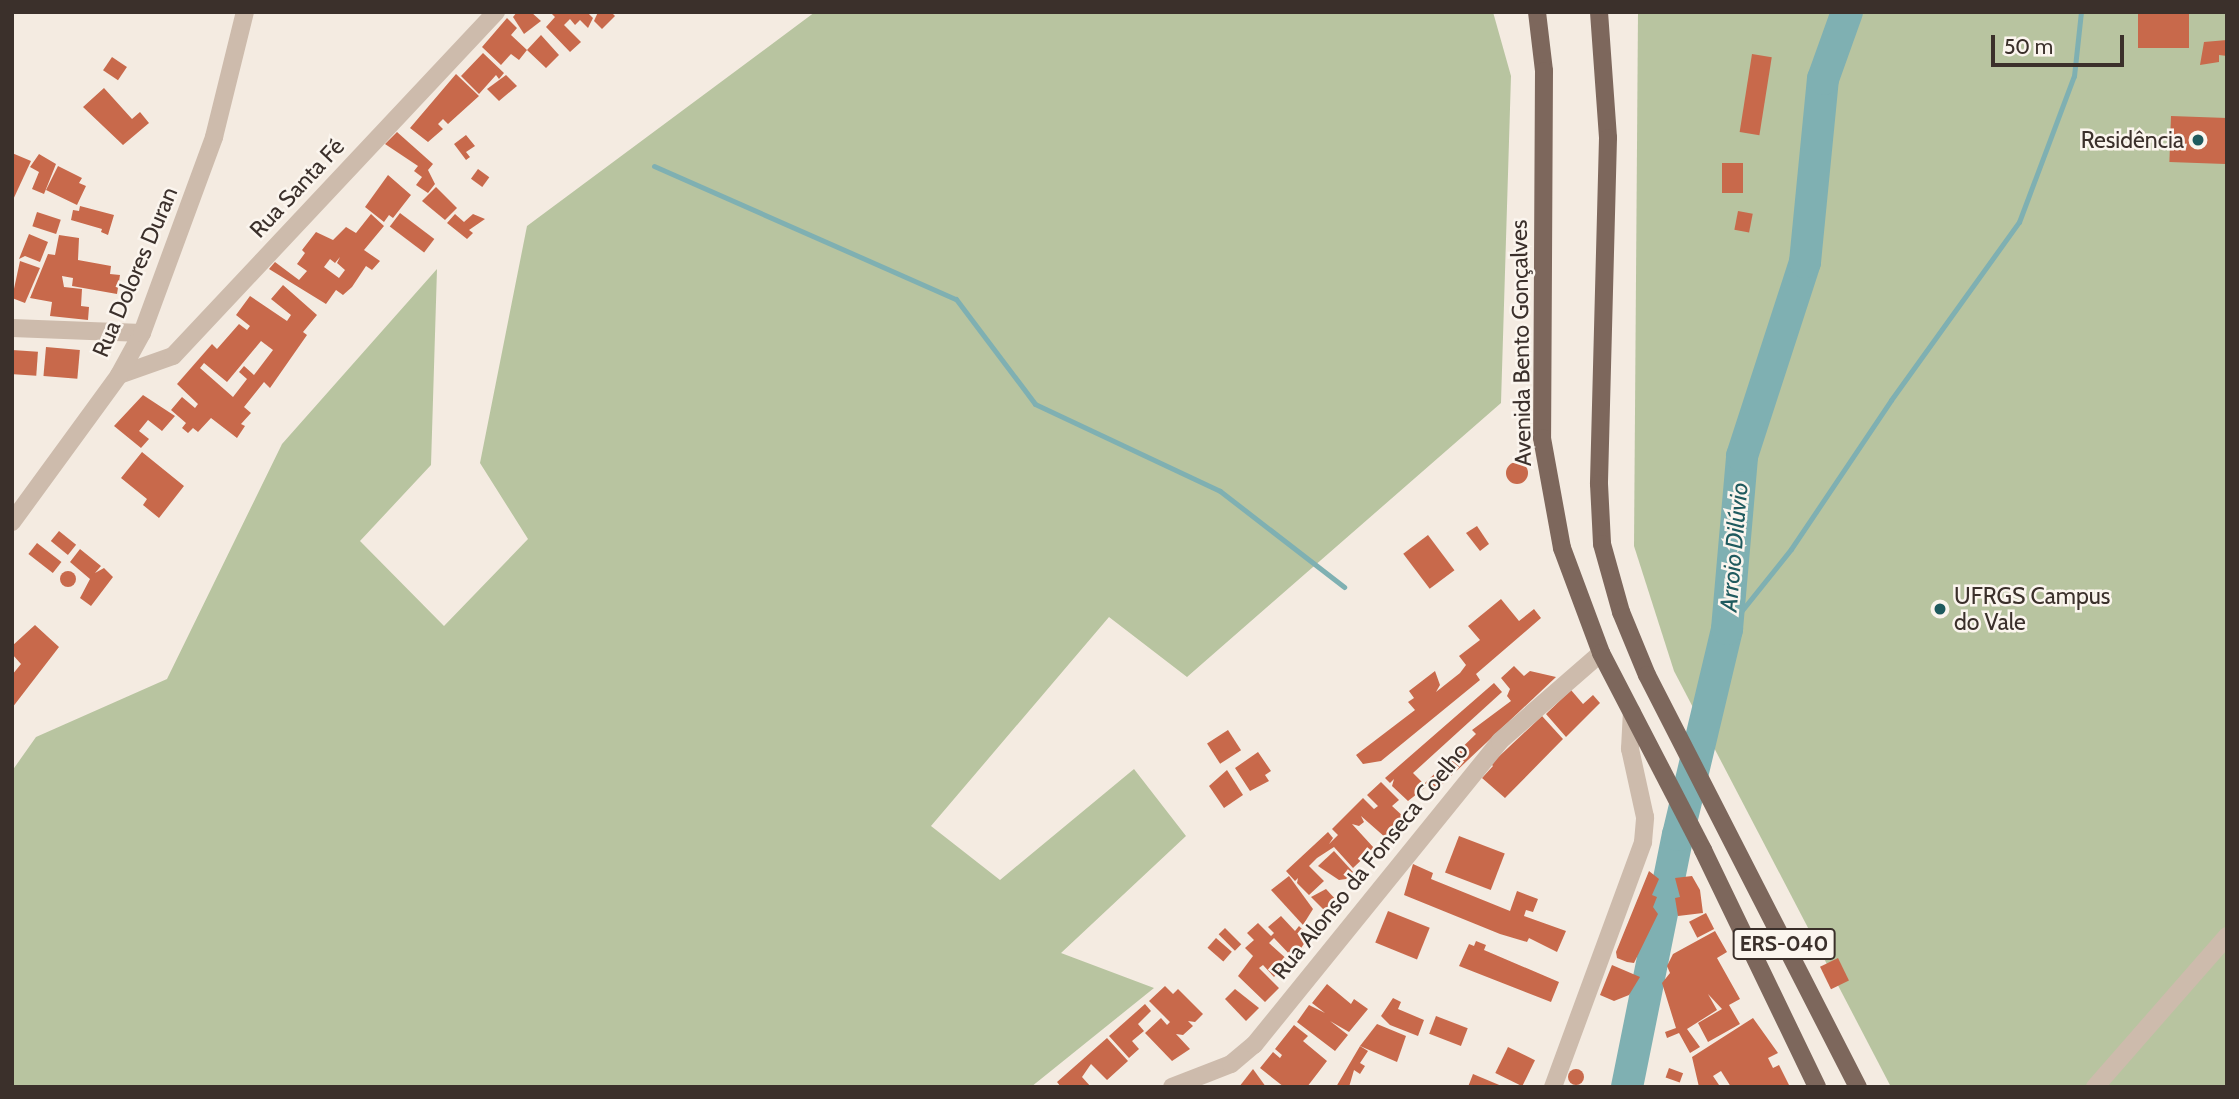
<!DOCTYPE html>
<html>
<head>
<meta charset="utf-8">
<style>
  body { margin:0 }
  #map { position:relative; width:2239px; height:1099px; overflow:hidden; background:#f4ebe1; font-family:Cabin,sans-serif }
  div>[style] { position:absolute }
  .green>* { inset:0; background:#b8c4a0 }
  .stream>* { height:5px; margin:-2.5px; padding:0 2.5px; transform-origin:2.5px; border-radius:2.5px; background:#7fb0b2 }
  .river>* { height:32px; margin:-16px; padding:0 16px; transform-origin:16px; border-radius:16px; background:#7fb0b2 }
  .building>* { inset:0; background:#c8694b; transform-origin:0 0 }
  .round { border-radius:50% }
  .minor>* { height:18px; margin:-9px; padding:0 9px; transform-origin:9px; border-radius:9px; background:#cdbbac }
  .major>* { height:18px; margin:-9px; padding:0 9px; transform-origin:9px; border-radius:9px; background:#7d675c }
  .dots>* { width:19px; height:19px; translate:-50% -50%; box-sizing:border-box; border:4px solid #fbf5ee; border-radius:50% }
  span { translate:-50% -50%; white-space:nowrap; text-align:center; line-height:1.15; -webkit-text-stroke:5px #fbf5ee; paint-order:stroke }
  .shield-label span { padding:2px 5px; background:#fbf5ee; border:2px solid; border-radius:5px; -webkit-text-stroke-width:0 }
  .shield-label { font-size:21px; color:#3b302b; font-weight:700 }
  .poi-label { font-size:23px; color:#3b302b }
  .right { translate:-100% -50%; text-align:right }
  .left { translate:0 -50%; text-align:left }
  .street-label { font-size:23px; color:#3b302b }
  .water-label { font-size:24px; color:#1f5a5e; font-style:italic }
  .frame { position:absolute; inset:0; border:14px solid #3b302b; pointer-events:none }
  .scale { position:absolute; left:1991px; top:35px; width:133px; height:32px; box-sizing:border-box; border:4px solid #3b302b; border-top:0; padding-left:9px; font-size:21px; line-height:24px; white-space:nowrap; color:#3b302b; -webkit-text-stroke:5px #fbf5ee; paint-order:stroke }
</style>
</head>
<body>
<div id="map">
  <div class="green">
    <div style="clip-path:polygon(815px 12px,1493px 12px,1511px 76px,1501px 403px,1187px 677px,1109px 617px,931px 826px,1000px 880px,1134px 769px,1186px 836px,1061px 953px,1154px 988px,1031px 1087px,12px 1087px,12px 771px,36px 737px,167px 679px,282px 444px,437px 269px,431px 465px,360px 541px,444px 626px,528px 539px,480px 463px,527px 226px)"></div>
    <div style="clip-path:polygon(1638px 12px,2227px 12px,2227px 1087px,1891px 1087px,1674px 671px,1634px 546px)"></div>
  </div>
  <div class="stream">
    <div style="left:654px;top:166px;width:330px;rotate:23.8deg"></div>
    <div style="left:956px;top:299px;width:131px;rotate:53deg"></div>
    <div style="left:1035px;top:404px;width:204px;rotate:25.2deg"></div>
    <div style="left:1220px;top:491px;width:157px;rotate:37.7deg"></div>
    <div style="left:1727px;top:629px;width:102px;rotate:-51.3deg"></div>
    <div style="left:1791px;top:549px;width:179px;rotate:-56.1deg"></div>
    <div style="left:1891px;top:400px;width:219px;rotate:-54.3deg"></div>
    <div style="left:2019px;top:222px;width:156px;rotate:-69.4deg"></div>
    <div style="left:2074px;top:76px;width:64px;rotate:-83.8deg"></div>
  </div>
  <div class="river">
    <div style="left:1627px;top:1087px;width:257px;rotate:-78.6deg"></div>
    <div style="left:1678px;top:835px;width:212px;rotate:-76.6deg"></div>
    <div style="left:1727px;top:629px;width:174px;rotate:-85deg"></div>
    <div style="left:1742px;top:456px;width:204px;rotate:-72deg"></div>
    <div style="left:1805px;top:262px;width:184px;rotate:-84.4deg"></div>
    <div style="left:1823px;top:79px;width:71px;rotate:-70.3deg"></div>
  </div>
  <div class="building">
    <div style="clip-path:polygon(517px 12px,531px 12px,541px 21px,524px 34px,513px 17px)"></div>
    <div style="clip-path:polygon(550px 12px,587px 12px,593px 18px,588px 28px,580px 20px,575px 25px,570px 19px,564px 25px,581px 42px,570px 52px,546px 27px,555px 17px)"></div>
    <div style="clip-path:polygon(611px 12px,615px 16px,602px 29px,594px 21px,598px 12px)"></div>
    <div style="left:2138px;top:12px;width:51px;height:36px"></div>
    <div style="clip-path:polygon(507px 18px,517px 28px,511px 35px,527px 50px,541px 35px,559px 55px,546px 68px,527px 50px,519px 60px,511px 54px,501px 65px,482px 47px)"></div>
    <div style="clip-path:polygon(2227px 40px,2227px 56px,2219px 55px,2219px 62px,2200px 65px,2204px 42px)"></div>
    <div style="clip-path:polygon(483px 53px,504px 73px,499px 79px,496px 75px,479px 94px,461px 76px)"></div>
    <div style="left:1752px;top:54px;width:20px;height:79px;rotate:9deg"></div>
    <div style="left:112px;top:57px;width:18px;height:16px;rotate:34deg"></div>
    <div style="clip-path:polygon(456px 74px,479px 96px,448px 124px,443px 119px,438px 124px,443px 129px,428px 142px,410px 128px)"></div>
    <div style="clip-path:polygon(506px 75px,517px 86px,499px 101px,487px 89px)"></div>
    <div style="clip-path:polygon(104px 88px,132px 119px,140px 112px,149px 123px,123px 145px,83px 107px)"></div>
    <div style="left:2171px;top:116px;width:56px;height:46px;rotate:2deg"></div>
    <div style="clip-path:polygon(397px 132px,433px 164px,428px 170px,435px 184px,428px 193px,416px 185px,422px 177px,414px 171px,418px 166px,385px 144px)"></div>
    <div style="clip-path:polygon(466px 135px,475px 146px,466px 152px,470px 157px,466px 160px,454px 144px)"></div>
    <div style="clip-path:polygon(12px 153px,31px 161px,12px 202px)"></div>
    <div style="clip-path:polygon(39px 154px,56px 164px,44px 194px,32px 189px,39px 172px,30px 167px)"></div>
    <div style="left:1722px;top:163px;width:21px;height:30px"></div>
    <div style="clip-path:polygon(58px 166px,82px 178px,79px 183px,86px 186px,77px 205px,46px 190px)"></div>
    <div style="left:478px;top:169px;width:14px;height:12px;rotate:36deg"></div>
    <div style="clip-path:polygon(388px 175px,411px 195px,393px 218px,389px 215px,384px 222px,365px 207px)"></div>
    <div style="clip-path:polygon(436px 187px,457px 208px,445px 220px,422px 201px)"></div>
    <div style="clip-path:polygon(80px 206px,114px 215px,108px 235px,101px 232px,102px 229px,71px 220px,73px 210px,79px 211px)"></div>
    <div style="left:1738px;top:211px;width:15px;height:19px;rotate:11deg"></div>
    <div style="left:37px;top:212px;width:25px;height:15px;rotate:18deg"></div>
    <div style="left:400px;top:213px;width:43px;height:17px;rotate:37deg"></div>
    <div style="clip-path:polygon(evenodd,371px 214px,384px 226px,364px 250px,380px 261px,372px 270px,366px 266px,352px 287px,343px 295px,336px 290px,326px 304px,269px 269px,275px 262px,299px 280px,307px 271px,297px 264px,305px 253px,302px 250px,316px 232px,333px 240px,346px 227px,356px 233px,371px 214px,340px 257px,337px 263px,345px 270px,339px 278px,324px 267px,330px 259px,335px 263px,340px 257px)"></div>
    <div style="clip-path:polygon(455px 214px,464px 222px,473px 214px,485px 219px,469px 230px,473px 233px,467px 239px,447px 223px)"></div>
    <div style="clip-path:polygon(29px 234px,48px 242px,40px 262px,25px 256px,19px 259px)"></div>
    <div style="clip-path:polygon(59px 235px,79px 238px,78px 260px,111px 266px,110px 274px,120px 275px,117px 294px,72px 286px,73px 278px,62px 276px,64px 287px,82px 289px,81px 306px,89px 307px,88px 320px,50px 316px,52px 302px,30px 298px,48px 254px,55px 255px)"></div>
    <div style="clip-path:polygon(20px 261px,40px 268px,25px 303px,12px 298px)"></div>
    <div style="clip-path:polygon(evenodd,283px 285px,317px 315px,303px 332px,307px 335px,270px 388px,264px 382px,244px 407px,251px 413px,241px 424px,245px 426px,237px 438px,211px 418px,198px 432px,193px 428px,188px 433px,182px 428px,186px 423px,171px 410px,182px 397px,195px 408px,198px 404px,177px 384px,212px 344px,217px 349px,239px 324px,247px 330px,250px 326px,236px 315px,250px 296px,287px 321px,291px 315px,271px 299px,283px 285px,261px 341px,273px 350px,254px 375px,244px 366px,239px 372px,247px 379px,233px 397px,200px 368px,204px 363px,227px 382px,261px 341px)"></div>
    <div style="left:46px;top:347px;width:34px;height:29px;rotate:5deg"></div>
    <div style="left:12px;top:350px;width:26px;height:24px;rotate:4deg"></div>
    <div style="clip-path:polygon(143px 395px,175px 416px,162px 431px,148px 420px,139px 431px,149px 439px,141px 448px,114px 426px)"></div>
    <div style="clip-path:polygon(142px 452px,184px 486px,159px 518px,143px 505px,147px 499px,121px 478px)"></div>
    <div class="round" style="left:1506px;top:462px;width:22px;height:22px"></div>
    <div style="clip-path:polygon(1477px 526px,1489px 544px,1480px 551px,1466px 533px)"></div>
    <div style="left:59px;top:531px;width:22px;height:13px;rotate:39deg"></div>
    <div style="left:1428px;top:535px;width:44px;height:31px;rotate:53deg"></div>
    <div style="left:37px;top:543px;width:31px;height:14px;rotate:38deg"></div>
    <div style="clip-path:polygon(80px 549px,101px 566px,95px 573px,104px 568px,113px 577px,91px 606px,80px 598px,90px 579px,70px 562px)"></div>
    <div class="round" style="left:60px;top:571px;width:16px;height:16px"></div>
    <div style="clip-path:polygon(1501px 599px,1519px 621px,1534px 609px,1541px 618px,1476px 674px,1480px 680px,1381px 761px,1363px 764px,1356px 755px,1415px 710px,1408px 702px,1414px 698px,1409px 691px,1435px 671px,1440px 685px,1436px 692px,1460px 673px,1466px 665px,1459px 656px,1480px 640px,1468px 626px)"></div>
    <div style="clip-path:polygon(35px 625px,59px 647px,12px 708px,12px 675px,21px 664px,12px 654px,12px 646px)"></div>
    <div style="clip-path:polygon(1514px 666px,1524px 676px,1530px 671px,1556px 677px,1433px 793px,1427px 786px,1408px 801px,1392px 786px,1394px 779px,1390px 783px,1385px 778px,1494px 683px,1502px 692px,1413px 773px,1424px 784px,1476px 734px,1472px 730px,1511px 701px,1507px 696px,1510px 689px,1501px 678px)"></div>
    <div style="clip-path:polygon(1571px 690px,1583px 704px,1593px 695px,1600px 703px,1566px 737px,1546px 714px)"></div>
    <div style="clip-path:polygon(1542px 716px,1563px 739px,1505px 798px,1482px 778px,1493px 766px,1491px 764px)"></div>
    <div style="left:1228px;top:730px;width:24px;height:25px;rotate:57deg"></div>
    <div style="clip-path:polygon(1258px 752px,1271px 771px,1265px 775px,1269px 781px,1250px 791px,1235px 768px)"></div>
    <div style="clip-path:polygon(1227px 770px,1243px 795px,1224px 808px,1209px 786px)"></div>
    <div style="clip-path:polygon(1381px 782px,1399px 800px,1392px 806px,1406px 819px,1386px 838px,1361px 816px,1364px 822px,1359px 826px,1352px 824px,1374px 848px,1353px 868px,1334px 847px,1317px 858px,1309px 866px,1324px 881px,1309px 895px,1297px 883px,1298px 878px,1295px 881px,1286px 871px,1328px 832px,1333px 838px,1329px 844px,1338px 835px,1332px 829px,1363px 798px,1374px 809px,1378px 806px,1367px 795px)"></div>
    <div style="left:1459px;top:836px;width:49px;height:39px;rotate:21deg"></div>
    <div style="clip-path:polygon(1334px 851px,1353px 872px,1346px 879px,1339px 880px,1318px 866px)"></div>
    <div style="clip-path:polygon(1413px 864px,1433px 873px,1431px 879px,1510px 911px,1517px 891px,1538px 899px,1533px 912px,1526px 910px,1524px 916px,1566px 931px,1557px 952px,1529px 938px,1527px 942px,1500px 934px,1404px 895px)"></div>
    <div style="clip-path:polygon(1649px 871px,1659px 879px,1652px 895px,1657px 897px,1653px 907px,1658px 914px,1634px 963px,1627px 962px,1617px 958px,1616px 952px)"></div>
    <div style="clip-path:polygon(1289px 876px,1313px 909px,1303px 925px,1271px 890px)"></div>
    <div style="clip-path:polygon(1692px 876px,1700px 890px,1703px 913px,1678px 916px,1675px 898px,1680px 897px,1675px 878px)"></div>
    <div style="clip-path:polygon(1326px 889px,1339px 903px,1327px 913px,1311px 897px)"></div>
    <div style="left:1388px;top:911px;width:45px;height:34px;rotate:22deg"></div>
    <div style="left:1706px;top:913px;width:18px;height:19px;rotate:63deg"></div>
    <div style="clip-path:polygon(1281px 916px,1295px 931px,1299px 926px,1309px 936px,1294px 959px,1274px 938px,1269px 943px,1289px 961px,1274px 977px,1263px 965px,1259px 968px,1279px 988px,1265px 1002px,1238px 976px,1253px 956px,1245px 948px,1254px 940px,1247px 933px,1258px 923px,1271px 936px,1274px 933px,1268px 927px)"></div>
    <div style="left:1225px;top:928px;width:23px;height:9px;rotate:45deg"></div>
    <div style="clip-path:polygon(1715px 931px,1727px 952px,1717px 958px,1740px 999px,1729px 1005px,1740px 1024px,1708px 1042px,1698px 1023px,1722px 1009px,1708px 994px,1717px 1010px,1687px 1029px,1700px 1047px,1690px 1053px,1679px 1033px,1667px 1038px,1665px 1032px,1676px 1028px,1662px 983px,1670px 973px,1667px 966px,1673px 954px)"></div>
    <div style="left:1216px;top:938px;width:21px;height:13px;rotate:41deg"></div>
    <div style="clip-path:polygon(1476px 941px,1486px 945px,1484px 950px,1559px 982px,1551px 1002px,1459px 966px,1469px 944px,1474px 946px)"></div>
    <div style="left:1838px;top:958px;width:25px;height:20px;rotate:64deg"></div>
    <div style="clip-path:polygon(1612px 965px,1640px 977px,1629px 995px,1614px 1001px,1600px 995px)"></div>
    <div style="clip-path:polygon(1327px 984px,1351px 1004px,1354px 999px,1368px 1009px,1349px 1032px,1330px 1021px,1348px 1035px,1335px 1051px,1297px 1022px,1309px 1005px,1325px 1013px,1312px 1003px)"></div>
    <div style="clip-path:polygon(1165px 986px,1173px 994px,1178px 989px,1203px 1014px,1195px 1022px,1188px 1021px,1193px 1026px,1183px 1035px,1176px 1034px,1190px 1049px,1172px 1061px,1145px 1033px,1161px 1018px,1167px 1025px,1170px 1022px,1149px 1001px)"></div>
    <div style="clip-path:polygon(1235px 989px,1259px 1008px,1246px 1021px,1225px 999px)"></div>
    <div style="clip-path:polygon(1393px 998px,1401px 1002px,1398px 1009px,1424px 1020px,1418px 1036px,1390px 1025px,1381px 1016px)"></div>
    <div style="clip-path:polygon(1145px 1004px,1151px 1011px,1138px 1024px,1144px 1031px,1132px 1041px,1139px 1049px,1129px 1058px,1109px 1036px)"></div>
    <div style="left:1436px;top:1016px;width:34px;height:19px;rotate:21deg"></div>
    <div style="clip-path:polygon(1753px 1018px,1778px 1053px,1768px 1058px,1773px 1068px,1779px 1065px,1789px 1085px,1731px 1087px,1721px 1071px,1713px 1076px,1719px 1085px,1699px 1087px,1692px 1057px)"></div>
    <div style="clip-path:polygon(1377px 1024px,1406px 1036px,1397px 1062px,1360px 1046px)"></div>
    <div style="clip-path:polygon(1294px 1025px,1308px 1036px,1303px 1041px,1327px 1061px,1307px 1087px,1284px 1087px,1260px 1068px,1273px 1052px,1280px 1058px,1282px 1055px,1275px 1049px)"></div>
    <div style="clip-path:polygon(1107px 1038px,1128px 1061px,1107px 1080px,1091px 1064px,1082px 1077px,1091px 1087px,1061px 1087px,1057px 1082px)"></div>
    <div style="clip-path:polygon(1360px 1046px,1368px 1051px,1360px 1063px,1365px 1066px,1360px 1074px,1354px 1070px,1349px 1087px,1336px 1087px)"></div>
    <div style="left:1508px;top:1047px;width:30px;height:29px;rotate:26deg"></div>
    <div style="left:1669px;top:1068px;width:15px;height:10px;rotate:20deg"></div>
    <div style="clip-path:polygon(1253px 1069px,1266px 1087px,1239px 1087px)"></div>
    <div class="round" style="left:1568px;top:1069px;width:16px;height:16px"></div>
    <div style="clip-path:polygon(1473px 1074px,1504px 1087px,1468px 1087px)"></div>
  </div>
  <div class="minor">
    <div style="left:12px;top:328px;width:130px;rotate:2.2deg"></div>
    <div style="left:119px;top:375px;width:57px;rotate:-19.4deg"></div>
    <div style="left:173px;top:356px;width:472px;rotate:-46.8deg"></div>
    <div style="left:12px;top:522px;width:182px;rotate:-53.9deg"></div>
    <div style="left:119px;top:375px;width:48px;rotate:-61.3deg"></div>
    <div style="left:142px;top:333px;width:209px;rotate:-69.8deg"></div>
    <div style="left:214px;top:137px;width:129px;rotate:-76.1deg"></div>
    <div style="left:1172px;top:1087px;width:63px;rotate:-21.3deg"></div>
    <div style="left:1231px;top:1064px;width:30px;rotate:-40deg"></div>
    <div style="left:1254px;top:1045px;width:391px;rotate:-51deg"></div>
    <div style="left:1500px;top:741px;width:134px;rotate:-41.1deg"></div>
    <div style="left:1553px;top:1087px;width:261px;rotate:-69.8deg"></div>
    <div style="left:1643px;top:842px;width:25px;rotate:-85deg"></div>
    <div style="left:1645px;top:817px;width:70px;rotate:-102.4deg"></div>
    <div style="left:1630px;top:749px;width:37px;rotate:-87deg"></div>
    <div style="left:2095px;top:1087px;width:201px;rotate:-48.8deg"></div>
  </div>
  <div class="major">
    <div style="left:1537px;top:12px;width:59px;rotate:83.2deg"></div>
    <div style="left:1544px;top:71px;width:367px;rotate:90.3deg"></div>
    <div style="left:1542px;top:438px;width:112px;rotate:79.7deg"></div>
    <div style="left:1562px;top:548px;width:112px;rotate:69.6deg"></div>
    <div style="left:1601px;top:653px;width:222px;rotate:62.6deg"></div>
    <div style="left:1703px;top:850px;width:263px;rotate:64.3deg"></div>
    <div style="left:1599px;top:12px;width:126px;rotate:85.9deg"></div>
    <div style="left:1608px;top:138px;width:346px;rotate:91.5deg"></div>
    <div style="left:1599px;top:484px;width:60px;rotate:87.1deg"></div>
    <div style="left:1602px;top:544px;width:71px;rotate:74.4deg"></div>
    <div style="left:1621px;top:612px;width:68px;rotate:67.6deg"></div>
    <div style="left:1647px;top:675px;width:463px;rotate:62.9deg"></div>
  </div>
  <div class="dots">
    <div style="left:2198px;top:140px;background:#1f5a5e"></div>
    <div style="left:1940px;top:609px;background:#1f5a5e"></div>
  </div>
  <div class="shield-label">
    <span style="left:1784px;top:944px">ERS-040</span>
  </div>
  <div class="poi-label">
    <span class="right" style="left:2184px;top:140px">Residência</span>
    <span class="left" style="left:1954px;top:609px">UFRGS Campus<br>do Vale</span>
  </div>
  <div class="street-label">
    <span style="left:297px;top:188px;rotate:-47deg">Rua Santa Fé</span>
    <span style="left:135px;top:272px;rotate:-67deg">Rua Dolores Duran</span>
    <span style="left:1521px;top:343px;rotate:-91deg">Avenida Bento Gonçalves</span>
    <span style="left:1370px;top:861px;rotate:-51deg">Rua Alonso da Fonseca Coelho</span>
  </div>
  <div class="water-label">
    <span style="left:1734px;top:547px;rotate:-85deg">Arroio Dilúvio</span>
  </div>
  <div class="frame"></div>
  <div class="scale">50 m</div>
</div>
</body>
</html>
